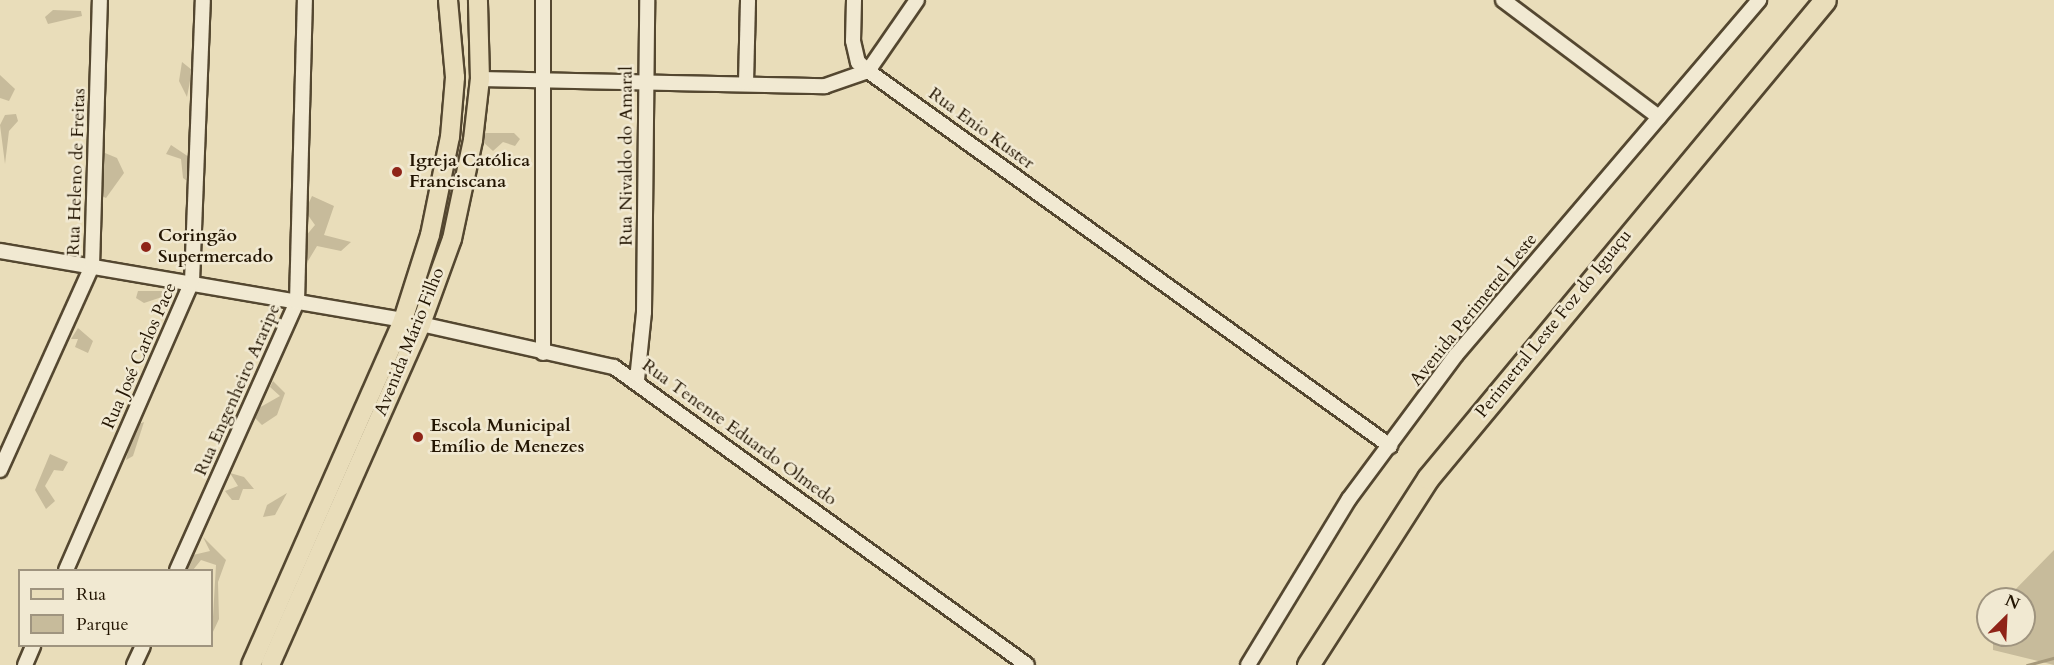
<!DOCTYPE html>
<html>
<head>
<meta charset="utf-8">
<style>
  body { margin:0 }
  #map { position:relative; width:2054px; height:665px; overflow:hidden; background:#e9ddba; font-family:Cardo,serif }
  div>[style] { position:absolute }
  .green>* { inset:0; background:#c7bb9b }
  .stream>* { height:3px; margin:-1.5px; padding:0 1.5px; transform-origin:1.5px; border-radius:1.5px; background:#a6997b }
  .roads { filter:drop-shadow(2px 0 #544730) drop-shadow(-2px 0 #544730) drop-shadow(0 2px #544730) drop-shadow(0 -2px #544730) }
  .minor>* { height:14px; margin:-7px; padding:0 7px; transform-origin:7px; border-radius:7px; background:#f1e9d2 }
  .major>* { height:18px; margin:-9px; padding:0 9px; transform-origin:9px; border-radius:9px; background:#e9ddba }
  .highway>* { height:21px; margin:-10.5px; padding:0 10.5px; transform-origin:10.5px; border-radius:10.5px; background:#e9ddba }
  .dots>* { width:16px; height:16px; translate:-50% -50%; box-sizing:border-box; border:3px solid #f1e9d2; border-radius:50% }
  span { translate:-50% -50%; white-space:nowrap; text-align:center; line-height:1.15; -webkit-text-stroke:5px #f1e9d2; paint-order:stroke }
  .street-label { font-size:18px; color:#231502 }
  .poi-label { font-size:18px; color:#231502; font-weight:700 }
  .left { translate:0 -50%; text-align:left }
  .legend { position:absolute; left:18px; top:569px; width:195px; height:78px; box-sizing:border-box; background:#f1e9d2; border:2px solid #9f947f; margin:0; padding:8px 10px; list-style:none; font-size:18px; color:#231502 }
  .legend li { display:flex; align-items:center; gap:12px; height:30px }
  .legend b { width:30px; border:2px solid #9f947f }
  .north { position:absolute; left:1976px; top:587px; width:60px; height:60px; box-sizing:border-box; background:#f1e9d2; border:2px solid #9f947f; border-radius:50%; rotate:24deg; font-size:16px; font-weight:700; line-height:24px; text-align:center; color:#231502 }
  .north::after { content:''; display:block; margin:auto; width:21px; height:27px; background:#8f2418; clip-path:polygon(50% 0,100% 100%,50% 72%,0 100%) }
</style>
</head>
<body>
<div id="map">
  <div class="green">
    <div style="clip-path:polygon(53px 10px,81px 11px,82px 16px,48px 24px,45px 17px)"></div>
    <div style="clip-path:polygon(182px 62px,192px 70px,187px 97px,179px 81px)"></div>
    <div style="clip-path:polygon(0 75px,15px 89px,9px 101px,0 98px)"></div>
    <div style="clip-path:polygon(16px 114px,18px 121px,9px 131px,5px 164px,0 125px,5px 115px)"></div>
    <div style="clip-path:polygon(485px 133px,514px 133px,520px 139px,515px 146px,503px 142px,493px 151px,482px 141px)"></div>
    <div style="clip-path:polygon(171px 145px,192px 159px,190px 183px,183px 178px,181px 159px,166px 154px)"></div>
    <div style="clip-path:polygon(105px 153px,117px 158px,124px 173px,106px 198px,98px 194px,101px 154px)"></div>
    <div style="clip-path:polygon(312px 196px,334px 206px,324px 235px,351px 242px,341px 251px,317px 246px,308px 261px,300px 243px,315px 225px,305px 211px)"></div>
    <div style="clip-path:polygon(138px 291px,162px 291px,162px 297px,144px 303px,136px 298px)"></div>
    <div style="clip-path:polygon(78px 328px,93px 341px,88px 353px,75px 347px,78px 339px,71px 339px)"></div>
    <div style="clip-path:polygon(273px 381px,285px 393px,277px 415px,262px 425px,255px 418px,257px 409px,280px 396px,270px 387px)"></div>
    <div style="clip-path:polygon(144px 422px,133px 456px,126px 460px,134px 426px)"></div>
    <div style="clip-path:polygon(50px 454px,68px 462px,63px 471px,54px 470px,45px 486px,55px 501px,46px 509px,35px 490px)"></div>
    <div style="clip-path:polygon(230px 473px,244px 477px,254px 489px,243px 489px,239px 500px,232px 500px,225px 491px,238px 486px)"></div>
    <div style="clip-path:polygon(287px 493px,275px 515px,263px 517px,267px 505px)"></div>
    <div style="clip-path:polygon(203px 537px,226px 560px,218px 582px,219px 619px,212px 634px,216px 565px,201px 560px,193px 570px,184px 570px,193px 555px,210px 551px)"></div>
    <div style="clip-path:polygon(2054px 550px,2054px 665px,1993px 650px,1993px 635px,2024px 635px,2024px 599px,2006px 599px)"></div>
  </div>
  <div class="stream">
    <div style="left:2027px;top:665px;width:28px;rotate:-15deg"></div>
  </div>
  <div class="roads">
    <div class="minor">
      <div style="left:854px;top:0;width:41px;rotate:91.4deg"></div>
      <div style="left:853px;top:41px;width:22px;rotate:77deg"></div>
      <div style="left:858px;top:62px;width:13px;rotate:42deg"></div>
      <div style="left:868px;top:71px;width:643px;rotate:35.69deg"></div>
      <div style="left:1503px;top:0;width:195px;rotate:36.9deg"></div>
      <div style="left:868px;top:71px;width:86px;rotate:-55.4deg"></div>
      <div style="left:480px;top:79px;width:345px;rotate:1.2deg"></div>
      <div style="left:825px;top:86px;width:46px;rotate:-19.2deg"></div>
      <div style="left:746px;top:83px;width:83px;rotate:-88.6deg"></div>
      <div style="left:0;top:251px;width:409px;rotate:9.7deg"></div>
      <div style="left:403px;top:320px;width:216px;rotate:12.6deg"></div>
      <div style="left:614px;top:367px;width:509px;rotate:35.81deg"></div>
      <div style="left:543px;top:353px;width:353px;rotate:-90deg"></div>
      <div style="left:637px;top:380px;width:68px;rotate:-84.1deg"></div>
      <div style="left:644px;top:312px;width:312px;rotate:-89.4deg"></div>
      <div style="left:0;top:470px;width:224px;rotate:-65.7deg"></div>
      <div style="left:92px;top:266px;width:266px;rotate:-88.3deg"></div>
      <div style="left:66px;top:570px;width:314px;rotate:-66.4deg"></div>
      <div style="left:192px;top:282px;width:282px;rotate:-87.8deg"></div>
      <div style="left:177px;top:570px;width:294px;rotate:-65.9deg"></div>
      <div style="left:297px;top:302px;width:302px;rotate:-88.5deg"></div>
      <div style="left:25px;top:665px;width:21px;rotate:-67deg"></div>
      <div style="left:134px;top:665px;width:21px;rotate:-65deg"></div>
      <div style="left:1248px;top:665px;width:194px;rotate:-58.7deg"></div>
      <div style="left:1349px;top:499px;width:179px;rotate:-53.4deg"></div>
      <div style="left:1456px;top:355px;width:467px;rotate:-49.5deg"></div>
    </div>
    <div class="major">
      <div style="left:251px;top:665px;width:377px;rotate:-66.2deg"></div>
      <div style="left:403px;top:320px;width:89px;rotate:-72.4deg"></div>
      <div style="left:430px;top:235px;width:100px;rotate:-78.5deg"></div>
      <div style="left:450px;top:137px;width:60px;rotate:-85.2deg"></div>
      <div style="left:455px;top:77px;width:77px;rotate:-95.2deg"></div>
      <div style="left:270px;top:665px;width:373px;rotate:-66.1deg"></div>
      <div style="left:421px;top:324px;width:90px;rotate:-70deg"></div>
      <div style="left:452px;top:239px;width:101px;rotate:-78deg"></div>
      <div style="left:473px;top:140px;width:61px;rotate:-83.5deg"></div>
      <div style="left:480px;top:79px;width:79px;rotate:-91.5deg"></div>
    </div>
    <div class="highway">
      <div style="left:1308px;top:665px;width:222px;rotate:-57.3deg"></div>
      <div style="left:1428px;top:478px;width:621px;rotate:-50.29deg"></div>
    </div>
  </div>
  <div class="dots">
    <div style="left:397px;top:172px;background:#8f2418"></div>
    <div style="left:146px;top:247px;background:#8f2418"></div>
    <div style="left:418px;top:437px;background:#8f2418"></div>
  </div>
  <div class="street-label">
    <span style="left:981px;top:129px;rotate:36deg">Rua Enio Kuster</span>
    <span style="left:627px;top:156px;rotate:-90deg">Rua Nivaldo do Amaral</span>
    <span style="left:77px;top:172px;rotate:-88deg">Rua Heleno de Freitas</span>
    <span style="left:1474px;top:310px;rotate:-51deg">Avenida Perimetrel Leste</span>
    <span style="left:1554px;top:324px;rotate:-51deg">Perimetral Leste Foz do Iguaçu</span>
    <span style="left:410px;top:342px;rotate:-68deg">Avenida Mário Filho</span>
    <span style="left:140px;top:356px;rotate:-66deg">Rua José Carlos Pace</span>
    <span style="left:238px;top:390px;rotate:-66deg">Rua Engenheiro Araripe</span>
    <span style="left:739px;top:433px;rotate:36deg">Rua Tenente Eduardo Olmedo</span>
  </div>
  <div class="poi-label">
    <span class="left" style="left:409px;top:172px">Igreja Católica<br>Franciscana</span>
    <span class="left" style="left:158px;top:247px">Coringão<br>Supermercado</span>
    <span class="left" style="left:430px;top:437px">Escola Municipal<br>Emílio de Menezes</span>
  </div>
  <ul class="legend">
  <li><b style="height:8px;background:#e9ddba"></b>Rua</li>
  <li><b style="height:16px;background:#c7bb9b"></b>Parque</li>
  </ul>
  <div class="north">N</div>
</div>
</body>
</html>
